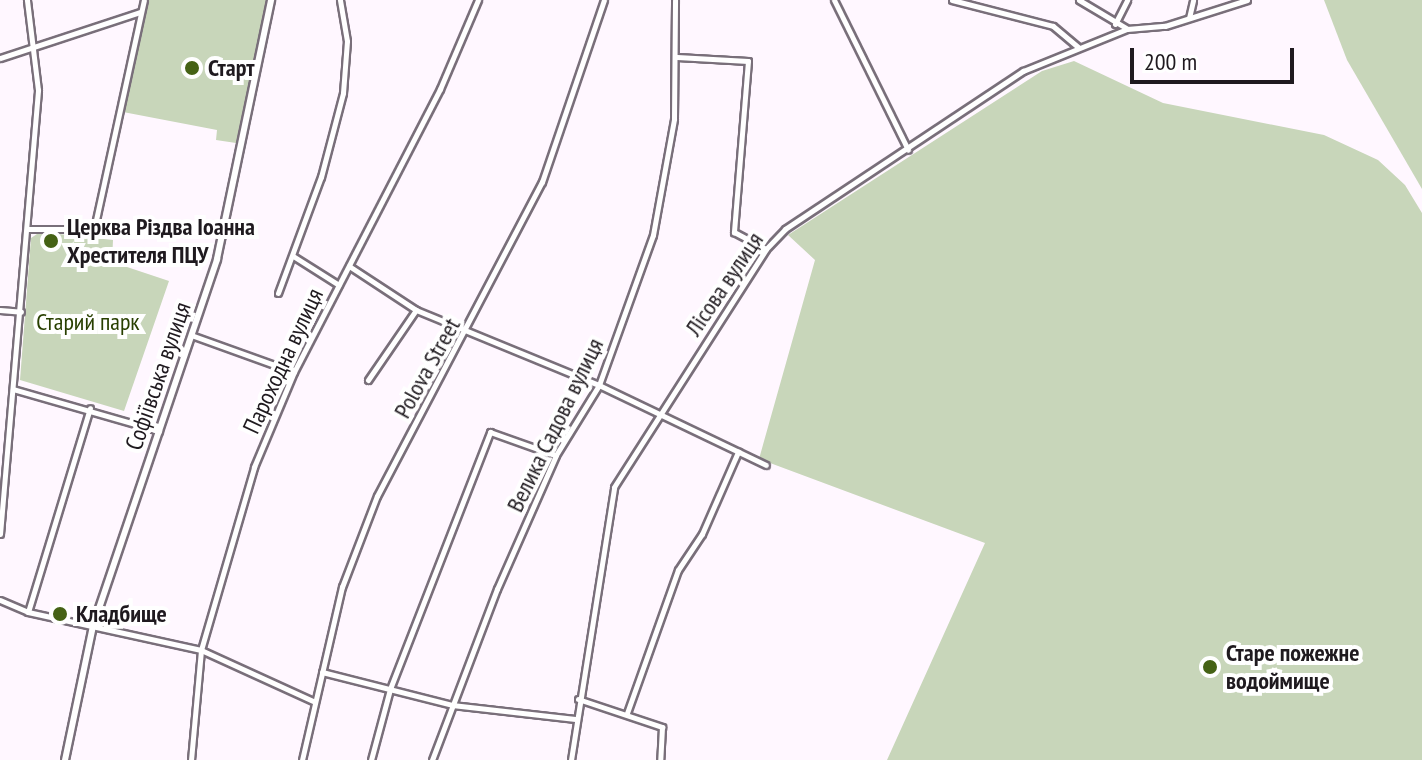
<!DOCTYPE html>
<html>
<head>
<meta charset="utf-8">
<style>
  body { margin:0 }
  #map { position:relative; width:1422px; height:760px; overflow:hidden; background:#fff7ff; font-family:"PT Sans Narrow",sans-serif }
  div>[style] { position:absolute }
  .green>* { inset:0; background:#c8d6ba }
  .roads { filter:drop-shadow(2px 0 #796f7a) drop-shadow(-2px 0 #796f7a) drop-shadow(0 2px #796f7a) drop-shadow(0 -2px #796f7a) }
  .minor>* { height:5px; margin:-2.5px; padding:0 2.5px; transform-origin:2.5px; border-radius:2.5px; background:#fff }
  .tertiary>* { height:6px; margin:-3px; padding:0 3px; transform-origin:3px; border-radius:3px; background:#fff }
  .dots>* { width:22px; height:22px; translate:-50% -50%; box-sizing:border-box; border:4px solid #fff; border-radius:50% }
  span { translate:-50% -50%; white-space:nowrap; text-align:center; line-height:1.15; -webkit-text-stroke:8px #fff; paint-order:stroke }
  .poi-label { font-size:24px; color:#1f1a1f; font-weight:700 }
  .left { translate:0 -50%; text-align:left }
  .street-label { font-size:24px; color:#1f1a1f }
  .park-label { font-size:24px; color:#283f00 }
  .scale { position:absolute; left:1130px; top:48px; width:164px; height:36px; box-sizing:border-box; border:4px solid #1f1a1f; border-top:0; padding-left:10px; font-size:24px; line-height:28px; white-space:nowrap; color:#1f1a1f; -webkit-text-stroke:6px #fff; paint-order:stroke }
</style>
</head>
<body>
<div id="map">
  <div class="green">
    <div style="clip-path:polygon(147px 0,267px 0,236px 143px,216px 140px,217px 130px,123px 112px)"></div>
    <div style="clip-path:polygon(1324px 0,1422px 0,1422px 189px,1347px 60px)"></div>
    <div style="clip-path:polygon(1074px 61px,1163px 103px,1324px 135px,1378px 160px,1405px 185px,1422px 213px,1422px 760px,887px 760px,985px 543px,759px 459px,815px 260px,788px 235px,1042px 71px)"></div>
    <div style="clip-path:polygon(40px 232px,113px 240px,112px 262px,169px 281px,124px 411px,20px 380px,31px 238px)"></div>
  </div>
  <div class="roads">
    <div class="minor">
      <div style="left:834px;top:0;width:167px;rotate:63.7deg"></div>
      <div style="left:952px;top:0;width:104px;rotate:14.4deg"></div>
      <div style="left:1053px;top:26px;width:33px;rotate:40deg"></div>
      <div style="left:1079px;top:0;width:55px;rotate:30.8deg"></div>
      <div style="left:1189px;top:18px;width:18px;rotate:-77deg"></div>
      <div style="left:1115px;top:24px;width:27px;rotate:-63deg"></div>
      <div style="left:677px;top:57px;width:71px;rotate:3.2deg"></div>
      <div style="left:748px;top:61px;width:172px;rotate:94.7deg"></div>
      <div style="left:734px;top:232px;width:36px;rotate:28deg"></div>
      <div style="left:0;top:58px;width:147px;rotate:-18.2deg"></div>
      <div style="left:29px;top:229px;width:65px"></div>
      <div style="left:94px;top:229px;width:234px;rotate:-77.7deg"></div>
      <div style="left:293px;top:256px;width:54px;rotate:32.2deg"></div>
      <div style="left:349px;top:266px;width:80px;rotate:33.3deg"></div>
      <div style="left:416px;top:310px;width:198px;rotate:22.3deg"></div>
      <div style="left:599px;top:385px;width:185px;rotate:25.6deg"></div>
      <div style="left:278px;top:293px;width:124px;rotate:-69.7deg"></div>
      <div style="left:321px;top:177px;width:87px;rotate:-75.3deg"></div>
      <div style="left:343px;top:93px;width:52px;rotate:-85.6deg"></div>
      <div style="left:347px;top:41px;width:42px;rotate:-99.7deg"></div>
      <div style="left:0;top:310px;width:21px;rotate:5deg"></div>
      <div style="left:191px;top:335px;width:109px;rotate:19.8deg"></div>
      <div style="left:368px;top:380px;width:85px;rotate:-55.6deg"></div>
      <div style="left:13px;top:389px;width:152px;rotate:16deg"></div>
      <div style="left:0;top:534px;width:446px;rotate:-85.1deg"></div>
      <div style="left:38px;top:90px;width:91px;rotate:-97deg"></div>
      <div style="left:0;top:600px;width:30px;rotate:23deg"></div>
      <div style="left:28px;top:612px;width:177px;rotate:12.4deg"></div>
      <div style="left:201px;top:650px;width:123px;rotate:24.5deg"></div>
      <div style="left:28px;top:612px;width:213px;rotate:-73.1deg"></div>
      <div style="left:322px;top:672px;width:134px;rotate:14.2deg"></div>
      <div style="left:452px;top:705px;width:124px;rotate:6.5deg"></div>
      <div style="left:578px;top:699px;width:89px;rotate:18.4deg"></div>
      <div style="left:662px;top:727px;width:33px;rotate:93deg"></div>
      <div style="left:627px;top:713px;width:152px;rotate:-70.4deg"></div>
      <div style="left:678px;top:570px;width:43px;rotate:-56.3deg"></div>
      <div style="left:702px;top:534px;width:90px;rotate:-66.3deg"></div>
      <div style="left:191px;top:760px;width:110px;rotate:-84.8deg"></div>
      <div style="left:201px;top:650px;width:191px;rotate:-73.8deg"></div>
      <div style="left:254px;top:467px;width:103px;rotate:-67.2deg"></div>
      <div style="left:294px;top:372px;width:318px;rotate:-62.7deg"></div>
      <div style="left:440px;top:89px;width:97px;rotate:-66.9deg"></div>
      <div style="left:302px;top:760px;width:178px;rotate:-77deg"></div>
      <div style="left:342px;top:587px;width:97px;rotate:-69deg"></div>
      <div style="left:377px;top:496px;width:355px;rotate:-62.3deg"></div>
      <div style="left:542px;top:182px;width:192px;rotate:-71.2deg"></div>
      <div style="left:371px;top:760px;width:73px;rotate:-75deg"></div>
      <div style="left:390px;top:689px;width:276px;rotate:-68.7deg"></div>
      <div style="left:490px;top:432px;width:69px;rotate:19.5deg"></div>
      <div style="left:432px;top:760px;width:183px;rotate:-69.2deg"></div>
      <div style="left:497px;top:589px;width:146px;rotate:-66.2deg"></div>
      <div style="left:556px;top:455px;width:82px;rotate:-58.4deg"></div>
      <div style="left:599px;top:385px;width:159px;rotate:-70.2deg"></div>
      <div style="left:653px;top:235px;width:118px;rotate:-79.7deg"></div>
      <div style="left:674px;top:119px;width:119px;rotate:-89.5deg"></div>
      <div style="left:571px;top:760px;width:276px;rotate:-81deg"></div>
      <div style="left:614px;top:487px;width:282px;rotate:-57.4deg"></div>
      <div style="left:766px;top:249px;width:28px;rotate:-46deg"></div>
      <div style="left:785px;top:229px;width:286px;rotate:-33.6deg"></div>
      <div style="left:1023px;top:71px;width:112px;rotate:-22deg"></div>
      <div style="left:1127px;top:29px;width:38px;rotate:-5deg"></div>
      <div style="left:1165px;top:26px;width:86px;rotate:-17.6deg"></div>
    </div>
    <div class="tertiary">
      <div style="left:65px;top:760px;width:137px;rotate:-78.2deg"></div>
      <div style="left:93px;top:626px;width:387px;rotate:-71.3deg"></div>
      <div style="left:217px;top:259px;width:265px;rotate:-78.2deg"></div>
    </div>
  </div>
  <div class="dots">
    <div style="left:192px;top:68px;background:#456215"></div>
    <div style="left:51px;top:241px;background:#456215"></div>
    <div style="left:60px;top:614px;background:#456215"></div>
    <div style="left:1210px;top:667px;background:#456215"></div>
  </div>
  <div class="poi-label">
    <span class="left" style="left:208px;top:68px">Старт</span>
    <span class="left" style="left:67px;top:241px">Церква Різдва Іоанна<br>Хрестителя ПЦУ</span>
    <span class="left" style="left:76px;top:614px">Кладбище</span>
    <span class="left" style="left:1226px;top:667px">Старе пожежне<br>водоймище</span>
  </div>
  <div class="street-label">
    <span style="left:724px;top:284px;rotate:-56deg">Лісова вулиця</span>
    <span style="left:283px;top:361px;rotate:-65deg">Пароходна вулиця</span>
    <span style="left:427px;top:368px;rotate:-61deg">Polova Street</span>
    <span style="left:158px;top:376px;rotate:-71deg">Софіївська вулиця</span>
    <span style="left:555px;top:425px;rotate:-64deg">Велика Садова вулиця</span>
  </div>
  <div class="park-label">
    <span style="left:88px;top:322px">Старий парк</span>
  </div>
  <div class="scale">200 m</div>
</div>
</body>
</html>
